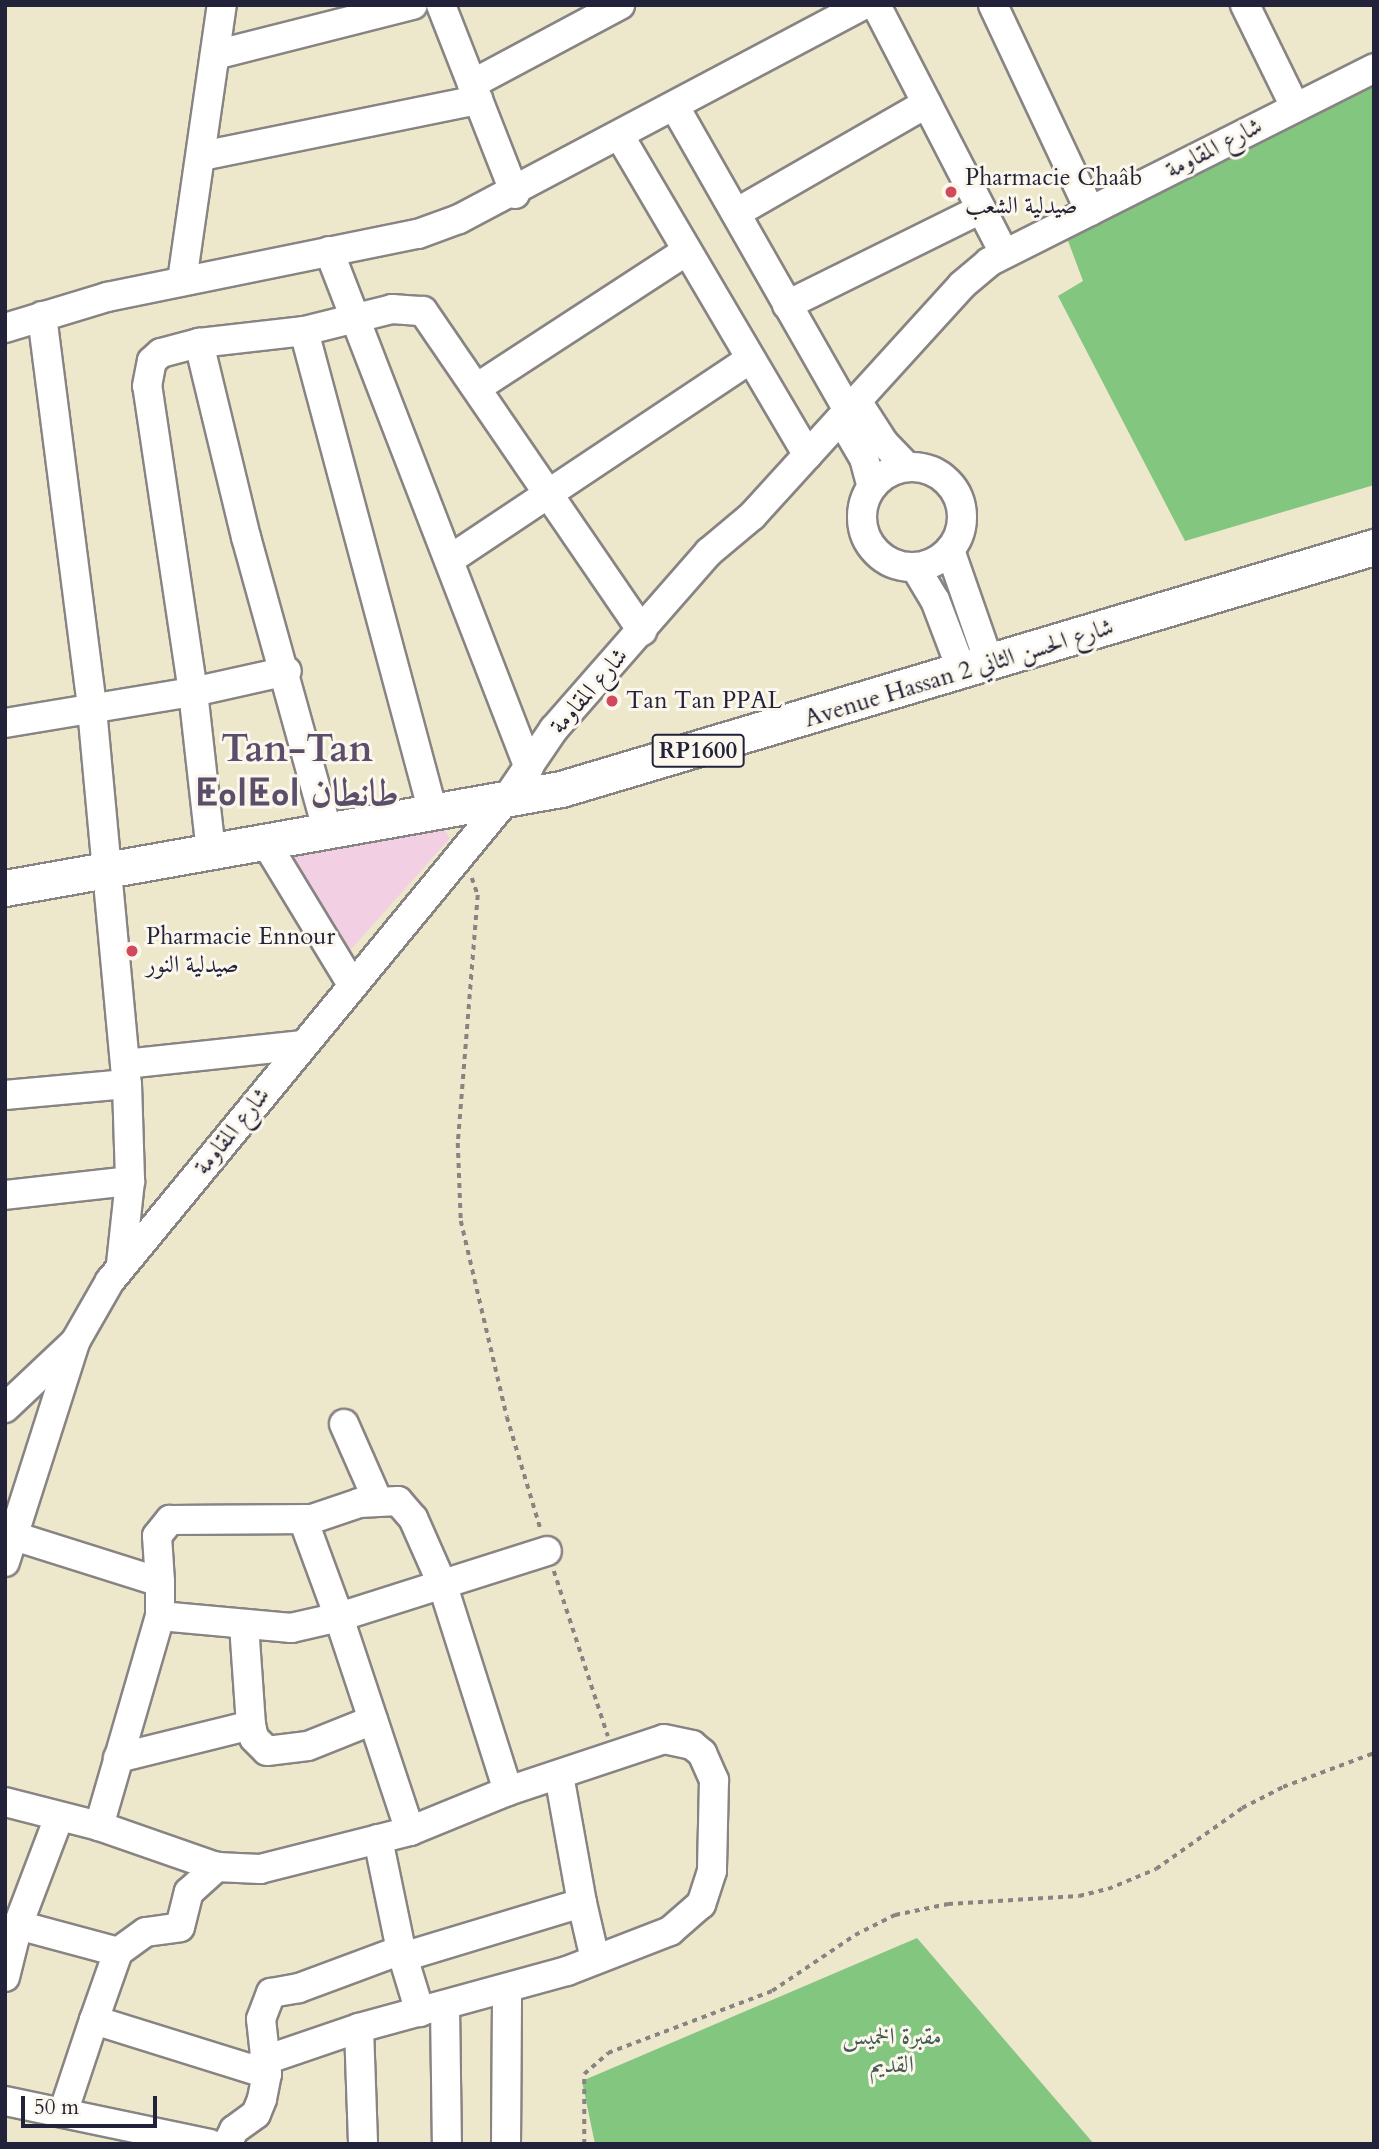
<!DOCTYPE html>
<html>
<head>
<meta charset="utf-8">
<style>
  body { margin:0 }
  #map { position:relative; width:1379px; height:2149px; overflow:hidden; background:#ede7cb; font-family:Cardo,Amiri,"Noto Sans Tifinagh",serif }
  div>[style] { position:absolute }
  .built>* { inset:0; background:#f2cfe2 }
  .green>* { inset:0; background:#83c67f }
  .path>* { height:3.5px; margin-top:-1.75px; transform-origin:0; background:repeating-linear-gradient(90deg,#888483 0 5px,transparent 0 10px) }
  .roads { filter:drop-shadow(2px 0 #888483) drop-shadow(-2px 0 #888483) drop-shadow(0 2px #888483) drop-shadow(0 -2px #888483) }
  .minor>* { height:28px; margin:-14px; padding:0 14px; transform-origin:14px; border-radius:14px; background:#fff }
  .minor>.ring { margin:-14px; padding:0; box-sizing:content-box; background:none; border:28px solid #fff; border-radius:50% }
  .major>* { height:35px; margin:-17.5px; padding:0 17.5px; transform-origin:17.5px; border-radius:17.5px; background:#fff }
  .dots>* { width:19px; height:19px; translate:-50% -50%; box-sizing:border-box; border:4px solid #fbf7ec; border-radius:50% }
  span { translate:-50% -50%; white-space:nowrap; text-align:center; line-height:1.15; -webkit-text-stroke:6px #fbf7ec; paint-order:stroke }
  .shield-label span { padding:2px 5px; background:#fbf7ec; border:2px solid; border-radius:5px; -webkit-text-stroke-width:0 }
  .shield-label { font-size:23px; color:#22223b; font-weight:700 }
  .street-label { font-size:24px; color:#22223b }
  .poi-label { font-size:24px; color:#22223b }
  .left { translate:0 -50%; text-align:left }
  .park-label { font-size:24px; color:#445b53 }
  .town-label { font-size:38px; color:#5b4e6b; font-weight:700 }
  .frame { position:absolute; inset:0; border:7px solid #22223b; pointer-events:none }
  .scale { position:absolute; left:21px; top:2096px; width:136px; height:32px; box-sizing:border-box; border:4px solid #22223b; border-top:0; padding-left:9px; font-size:21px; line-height:24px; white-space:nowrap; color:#22223b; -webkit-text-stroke:5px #fbf7ec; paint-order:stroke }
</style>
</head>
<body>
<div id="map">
  <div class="built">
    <div style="clip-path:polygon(441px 824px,450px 838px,344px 957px,288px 857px)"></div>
  </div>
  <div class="green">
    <div style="clip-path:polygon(1374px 84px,1374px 485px,1185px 541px,1058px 296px,1083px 281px,1067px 238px)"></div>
    <div style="clip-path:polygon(917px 1938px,1094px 2144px,595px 2144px,582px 2081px)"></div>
  </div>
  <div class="path">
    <div style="left:472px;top:878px;width:18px;rotate:71deg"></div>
    <div style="left:478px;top:895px;width:249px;rotate:94.6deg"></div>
    <div style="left:458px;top:1143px;width:78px;rotate:87.8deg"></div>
    <div style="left:461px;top:1221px;width:201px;rotate:76.8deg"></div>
    <div style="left:507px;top:1417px;width:118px;rotate:73.3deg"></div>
    <div style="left:554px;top:1571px;width:174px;rotate:71.9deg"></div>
    <div style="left:584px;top:2144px;width:70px;rotate:-90deg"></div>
    <div style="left:584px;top:2074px;width:32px;rotate:-41deg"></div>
    <div style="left:608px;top:2053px;width:175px;rotate:-20.7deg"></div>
    <div style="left:772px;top:1991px;width:100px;rotate:-34deg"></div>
    <div style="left:855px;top:1935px;width:45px;rotate:-26.6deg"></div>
    <div style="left:895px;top:1915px;width:54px;rotate:-11.7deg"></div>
    <div style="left:948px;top:1904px;width:131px;rotate:-3.5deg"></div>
    <div style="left:1079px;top:1896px;width:30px;rotate:-14deg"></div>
    <div style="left:1108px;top:1889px;width:52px;rotate:-22.6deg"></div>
    <div style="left:1156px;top:1869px;width:105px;rotate:-35.3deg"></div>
    <div style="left:1242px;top:1808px;width:46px;rotate:-27.1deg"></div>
    <div style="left:1283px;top:1787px;width:97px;rotate:-20.5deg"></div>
  </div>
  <div class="roads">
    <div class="minor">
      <div style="left:441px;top:5px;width:203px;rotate:68.6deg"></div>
      <div style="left:876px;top:5px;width:279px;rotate:62.7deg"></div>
      <div style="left:993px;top:5px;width:228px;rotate:64.8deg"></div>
      <div style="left:1245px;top:5px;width:114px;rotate:63.9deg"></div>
      <div style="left:215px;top:55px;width:204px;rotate:-14.2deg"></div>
      <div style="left:472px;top:84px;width:168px;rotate:-28.1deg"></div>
      <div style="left:675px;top:107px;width:349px;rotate:60.3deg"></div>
      <div style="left:621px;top:138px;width:368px;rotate:59.5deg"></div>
      <div style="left:202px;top:156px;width:282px;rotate:-11.5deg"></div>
      <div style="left:736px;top:213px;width:220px;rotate:-29.9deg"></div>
      <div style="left:329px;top:251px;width:554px;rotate:68.85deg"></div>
      <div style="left:182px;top:281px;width:279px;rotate:-81.8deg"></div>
      <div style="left:787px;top:305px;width:216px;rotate:-26.3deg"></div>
      <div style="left:42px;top:316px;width:396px;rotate:82.7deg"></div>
      <div style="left:92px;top:709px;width:377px;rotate:84.7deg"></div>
      <div style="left:127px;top:1084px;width:97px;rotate:88.2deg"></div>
      <div style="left:130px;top:1181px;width:83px;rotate:96.2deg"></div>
      <div style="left:5px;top:328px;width:107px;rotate:-16.9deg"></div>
      <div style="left:107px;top:297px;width:317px;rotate:-11.5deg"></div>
      <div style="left:418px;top:234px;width:44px;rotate:-20.1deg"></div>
      <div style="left:459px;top:219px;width:457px;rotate:-27.9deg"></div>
      <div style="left:304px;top:331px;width:500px;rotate:75deg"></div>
      <div style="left:199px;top:343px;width:200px;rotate:76.4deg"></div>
      <div style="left:246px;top:537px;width:306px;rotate:74.5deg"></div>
      <div style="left:478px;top:387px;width:249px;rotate:-33.1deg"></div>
      <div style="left:857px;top:401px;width:50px;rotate:57.3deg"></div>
      <div style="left:884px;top:443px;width:33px;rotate:46deg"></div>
      <div style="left:841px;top:419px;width:45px;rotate:59.5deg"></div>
      <div style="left:864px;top:458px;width:30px;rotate:75deg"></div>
      <div class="ring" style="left:862px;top:467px;width:72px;height:72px"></div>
      <div style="left:950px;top:550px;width:119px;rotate:70.8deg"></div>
      <div style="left:449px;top:560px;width:362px;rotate:-33.7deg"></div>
      <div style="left:915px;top:567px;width:39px;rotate:59deg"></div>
      <div style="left:935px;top:600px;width:76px;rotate:69.2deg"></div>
      <div style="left:5px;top:723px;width:191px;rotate:-9.4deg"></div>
      <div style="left:193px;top:692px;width:96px;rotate:-12.6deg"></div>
      <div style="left:266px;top:843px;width:167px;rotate:58.7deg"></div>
      <div style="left:211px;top:852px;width:161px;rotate:-96.4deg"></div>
      <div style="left:193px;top:692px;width:309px;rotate:-98.5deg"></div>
      <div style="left:147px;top:386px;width:25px;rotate:-79deg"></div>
      <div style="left:152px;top:361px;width:12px;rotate:-42deg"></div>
      <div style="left:161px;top:353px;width:39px;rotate:-15deg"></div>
      <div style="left:199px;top:343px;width:106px;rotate:-6.5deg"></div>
      <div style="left:304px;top:331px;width:91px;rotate:-14deg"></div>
      <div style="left:392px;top:309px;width:31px;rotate:4deg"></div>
      <div style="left:423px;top:311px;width:388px;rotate:55.6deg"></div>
      <div style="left:125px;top:1064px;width:179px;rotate:-6.1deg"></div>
      <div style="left:5px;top:1095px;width:122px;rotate:-5.2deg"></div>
      <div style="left:5px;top:1195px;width:126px;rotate:-6.4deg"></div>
      <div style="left:5px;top:1408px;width:96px;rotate:-43.3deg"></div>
      <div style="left:344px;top:1424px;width:84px;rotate:66.2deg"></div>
      <div style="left:14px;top:1536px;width:153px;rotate:17.5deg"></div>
      <div style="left:160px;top:1582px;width:34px;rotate:90deg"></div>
      <div style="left:160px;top:1616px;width:219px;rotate:106.2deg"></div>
      <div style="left:5px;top:1562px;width:231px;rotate:-72.3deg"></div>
      <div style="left:75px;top:1342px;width:70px;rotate:-60.2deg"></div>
      <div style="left:110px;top:1281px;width:622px;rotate:-50.55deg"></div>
      <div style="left:505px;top:801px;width:87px;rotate:-55.8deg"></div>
      <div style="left:554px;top:729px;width:235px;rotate:-48.8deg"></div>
      <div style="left:709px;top:552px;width:56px;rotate:-39.9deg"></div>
      <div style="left:752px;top:516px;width:312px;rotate:-47.7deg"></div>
      <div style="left:962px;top:285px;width:35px;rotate:-40deg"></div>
      <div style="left:989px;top:262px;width:431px;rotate:-26.7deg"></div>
      <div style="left:160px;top:1582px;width:46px;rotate:-93.7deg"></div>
      <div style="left:157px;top:1536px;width:21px;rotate:-51deg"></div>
      <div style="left:170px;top:1520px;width:142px;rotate:-0.4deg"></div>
      <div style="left:312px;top:1519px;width:50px;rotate:-18.8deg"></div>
      <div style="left:359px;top:1503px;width:39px;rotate:-3deg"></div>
      <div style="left:398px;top:1501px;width:23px;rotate:49deg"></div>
      <div style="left:413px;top:1518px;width:74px;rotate:66.2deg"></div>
      <div style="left:443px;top:1586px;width:215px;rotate:72.4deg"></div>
      <div style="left:160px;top:1616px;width:132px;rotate:5.2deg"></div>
      <div style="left:291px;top:1628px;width:49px;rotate:-12.9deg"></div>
      <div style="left:339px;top:1617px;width:104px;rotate:-110.2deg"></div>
      <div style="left:244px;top:1625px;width:100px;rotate:86deg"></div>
      <div style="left:251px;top:1725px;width:13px;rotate:77deg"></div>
      <div style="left:254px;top:1738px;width:18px;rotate:45deg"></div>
      <div style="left:267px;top:1751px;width:41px;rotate:-7deg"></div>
      <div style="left:308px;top:1746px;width:70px;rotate:-21.8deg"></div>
      <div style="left:118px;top:1758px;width:137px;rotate:-13.9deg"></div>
      <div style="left:559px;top:1775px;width:130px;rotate:79.8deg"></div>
      <div style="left:5px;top:1802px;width:97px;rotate:14.3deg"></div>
      <div style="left:99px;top:1826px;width:125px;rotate:19.2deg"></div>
      <div style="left:217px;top:1867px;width:43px;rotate:2.7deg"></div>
      <div style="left:260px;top:1869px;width:155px;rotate:-14.2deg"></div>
      <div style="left:410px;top:1831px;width:106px;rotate:-22.2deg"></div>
      <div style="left:508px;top:1791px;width:164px;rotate:-18.4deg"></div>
      <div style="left:664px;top:1739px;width:29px;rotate:12deg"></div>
      <div style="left:692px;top:1745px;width:13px;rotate:39deg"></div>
      <div style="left:702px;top:1753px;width:30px;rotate:66deg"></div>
      <div style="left:714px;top:1780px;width:91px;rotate:91.3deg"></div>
      <div style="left:712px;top:1871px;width:35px;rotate:108deg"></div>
      <div style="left:701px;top:1904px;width:41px;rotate:138.9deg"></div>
      <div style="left:670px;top:1931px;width:110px;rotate:158.8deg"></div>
      <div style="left:567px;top:1971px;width:216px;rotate:164.7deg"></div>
      <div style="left:359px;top:2028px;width:102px;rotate:161.2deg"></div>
      <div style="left:410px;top:1831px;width:225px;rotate:-108.4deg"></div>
      <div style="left:339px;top:1617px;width:218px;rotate:-17.6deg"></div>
      <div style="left:378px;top:1839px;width:113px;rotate:78.3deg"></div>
      <div style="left:401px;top:1950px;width:65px;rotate:73deg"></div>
      <div style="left:18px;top:1925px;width:104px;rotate:15.1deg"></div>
      <div style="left:118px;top:1952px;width:72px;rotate:109.4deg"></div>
      <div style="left:118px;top:1952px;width:34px;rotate:-36deg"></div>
      <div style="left:146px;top:1932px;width:34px;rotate:-8deg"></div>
      <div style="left:180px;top:1927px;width:36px;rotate:-76deg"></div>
      <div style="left:189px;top:1892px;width:38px;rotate:-42deg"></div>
      <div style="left:403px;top:1957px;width:187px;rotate:-16.8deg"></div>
      <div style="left:582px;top:1903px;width:57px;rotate:76.9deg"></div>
      <div style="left:5px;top:1977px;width:54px;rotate:-76deg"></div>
      <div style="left:18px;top:1925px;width:116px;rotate:-69.2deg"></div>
      <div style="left:445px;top:2006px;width:138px;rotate:89.2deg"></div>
      <div style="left:359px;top:2028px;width:116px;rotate:88deg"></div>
      <div style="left:5px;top:2101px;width:209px;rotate:11.8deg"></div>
      <div style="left:64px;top:2110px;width:95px;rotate:-71.6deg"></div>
      <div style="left:94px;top:2020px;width:181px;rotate:17.3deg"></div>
      <div style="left:227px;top:2144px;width:16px;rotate:-63deg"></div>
      <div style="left:234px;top:2130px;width:27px;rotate:-36deg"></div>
      <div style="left:256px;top:2114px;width:16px;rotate:-68deg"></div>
      <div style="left:262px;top:2099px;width:25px;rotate:-79deg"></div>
      <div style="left:267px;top:2074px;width:55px;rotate:-96.2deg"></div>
      <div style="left:261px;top:2019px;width:28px;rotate:-69deg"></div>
      <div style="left:271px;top:1993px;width:28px;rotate:-10deg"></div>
      <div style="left:299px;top:1988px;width:109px;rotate:-20.4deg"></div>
      <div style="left:506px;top:2144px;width:154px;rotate:-89.6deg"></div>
    </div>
    <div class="major">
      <div style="left:5px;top:888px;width:565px;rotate:-10.1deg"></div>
      <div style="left:561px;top:789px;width:848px;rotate:-16.58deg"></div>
    </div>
  </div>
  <div class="dots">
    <div style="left:951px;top:192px;background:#d1495b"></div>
    <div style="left:612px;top:701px;background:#d1495b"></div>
    <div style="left:132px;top:951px;background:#d1495b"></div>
  </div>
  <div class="shield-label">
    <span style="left:698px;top:751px">RP1600</span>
  </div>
  <div class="street-label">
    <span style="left:1214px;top:148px;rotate:-27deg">شارع المقاومة</span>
    <span style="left:959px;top:673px;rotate:-17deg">Avenue Hassan 2 شارع الحسن الثاني</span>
    <span style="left:589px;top:691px;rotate:-49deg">شارع المقاومة</span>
    <span style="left:232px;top:1131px;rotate:-51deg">شارع المقاومة</span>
  </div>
  <div class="poi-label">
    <span class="left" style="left:965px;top:192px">Pharmacie Chaâb<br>صيدلية الشعب</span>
    <span class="left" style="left:626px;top:701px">Tan Tan PPAL</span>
    <span class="left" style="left:146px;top:951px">Pharmacie Ennour<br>صيدلية النور</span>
  </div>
  <div class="park-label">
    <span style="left:892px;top:2051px">مقبرة الخميس<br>القديم</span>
  </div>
  <div class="town-label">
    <span style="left:297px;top:772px">Tan-Tan<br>ⵟⴰⵏⵟⴰⵏ طانطان</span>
  </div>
  <div class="frame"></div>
  <div class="scale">50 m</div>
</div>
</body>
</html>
